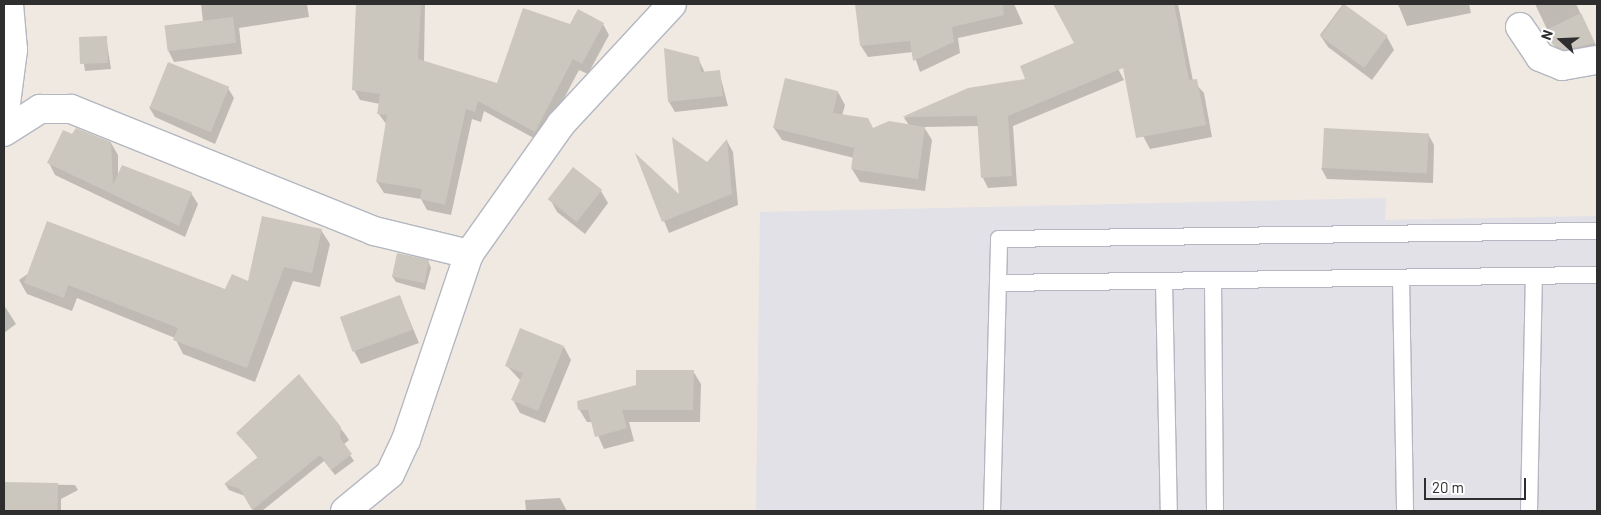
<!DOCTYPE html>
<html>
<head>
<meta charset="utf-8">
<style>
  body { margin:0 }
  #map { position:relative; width:1601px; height:515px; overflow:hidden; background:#efe9e1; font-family:Barlow,sans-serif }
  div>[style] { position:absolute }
  .industrial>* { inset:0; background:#e3e1e8 }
  .shadow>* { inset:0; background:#0003 }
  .building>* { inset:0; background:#cbc7bf; transform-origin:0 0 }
  .roads { filter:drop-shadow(1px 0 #b4b7c1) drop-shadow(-1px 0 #b4b7c1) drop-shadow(0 1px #b4b7c1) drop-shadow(0 -1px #b4b7c1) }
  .service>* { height:16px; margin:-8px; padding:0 8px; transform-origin:8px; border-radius:8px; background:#fff }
  .minor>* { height:28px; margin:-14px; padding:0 14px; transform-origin:14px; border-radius:14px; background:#fff }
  span { translate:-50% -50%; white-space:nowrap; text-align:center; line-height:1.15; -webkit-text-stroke:5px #fff; paint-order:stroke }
  .frame { position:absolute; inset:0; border:5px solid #2e2e2e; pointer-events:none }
  .north { position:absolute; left:1536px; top:15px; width:50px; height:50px; -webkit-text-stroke:4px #fff; paint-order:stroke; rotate:290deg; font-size:14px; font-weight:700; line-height:20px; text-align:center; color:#2e2e2e }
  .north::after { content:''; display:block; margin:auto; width:18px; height:22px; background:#2e2e2e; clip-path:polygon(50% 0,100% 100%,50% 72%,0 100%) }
  .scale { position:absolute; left:1424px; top:478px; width:102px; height:22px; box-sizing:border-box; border:2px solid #2e2e2e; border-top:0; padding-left:6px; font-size:15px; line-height:18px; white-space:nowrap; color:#2e2e2e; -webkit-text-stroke:4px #fff; paint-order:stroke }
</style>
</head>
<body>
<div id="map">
  <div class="industrial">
    <div style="clip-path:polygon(1386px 198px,1385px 220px,1597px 216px,1597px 511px,756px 511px,760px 212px)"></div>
  </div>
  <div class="shadow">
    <div style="clip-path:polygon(201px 4px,307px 4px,309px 17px,239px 28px,242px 54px,174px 62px,168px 50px,203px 22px)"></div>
    <div style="clip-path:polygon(358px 4px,425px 4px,424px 62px,498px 85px,570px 25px,603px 24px,609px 35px,588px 74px,579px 70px,541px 142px,484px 111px,481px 122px,472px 119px,451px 215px,427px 210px,421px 199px,384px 193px,377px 182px,387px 125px,378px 113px,380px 104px,360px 100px,354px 89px)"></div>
    <div style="clip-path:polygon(856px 4px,1014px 4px,1023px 24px,958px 38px,960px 53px,920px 72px,913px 52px,868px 57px,861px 46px)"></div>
    <div style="clip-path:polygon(1055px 4px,1084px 4px,1124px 80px,1013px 126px,1017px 186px,988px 188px,983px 178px,979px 126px,924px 127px,932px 140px,925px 191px,860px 182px,852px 169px,854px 158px,782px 140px,774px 128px,838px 92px,845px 105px,842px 116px,873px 129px,909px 125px,904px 118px,969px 89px,1027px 80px,1076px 44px)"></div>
    <div style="clip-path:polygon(1125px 4px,1178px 4px,1193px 81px,1204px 93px,1212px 137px,1150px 149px,1143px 136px)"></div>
    <div style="clip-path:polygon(1343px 4px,1387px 37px,1394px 50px,1372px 80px,1328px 47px,1320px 35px)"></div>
    <div style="clip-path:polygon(1398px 4px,1469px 4px,1471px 13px,1407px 26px)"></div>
    <div style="clip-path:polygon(1535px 4px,1576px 4px,1597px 48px,1568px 56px,1558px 52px)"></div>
    <div style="clip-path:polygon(106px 37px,111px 69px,85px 71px,80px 38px)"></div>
    <div style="clip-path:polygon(698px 58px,705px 73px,719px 71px,728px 106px,675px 112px,669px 102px)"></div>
    <div style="clip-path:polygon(228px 88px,234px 98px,215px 144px,155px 117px,149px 107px)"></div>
    <div style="clip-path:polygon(1428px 134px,1434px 145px,1433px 183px,1327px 179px,1321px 168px)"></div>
    <div style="clip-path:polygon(73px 136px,111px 143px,118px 155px,118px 176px,191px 193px,198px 204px,185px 237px,55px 175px,49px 163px)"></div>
    <div style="clip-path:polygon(727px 141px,733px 152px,738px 205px,669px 233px,638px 158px,680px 197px)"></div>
    <div style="clip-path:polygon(601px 191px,608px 203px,585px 234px,557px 212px,550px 199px)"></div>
    <div style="clip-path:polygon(321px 230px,330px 244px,320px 287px,293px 281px,255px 382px,183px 354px,175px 338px,77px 298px,72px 311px,27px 294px,19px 280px,29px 273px,226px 290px,249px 282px)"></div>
    <div style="clip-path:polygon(428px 261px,431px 268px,425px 290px,396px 282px,392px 276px)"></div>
    <div style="clip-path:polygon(400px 297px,419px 343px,361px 364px,354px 351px)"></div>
    <div style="clip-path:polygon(4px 305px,16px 324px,4px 333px)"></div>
    <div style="clip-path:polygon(564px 347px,571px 360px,545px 423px,520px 413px,513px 400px,521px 381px,507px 366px)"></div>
    <div style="clip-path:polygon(693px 371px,701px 384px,700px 422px,629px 422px,634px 441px,604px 449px,592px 422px,587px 422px,579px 409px)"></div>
    <div style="clip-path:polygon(299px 376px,345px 434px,349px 440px,343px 445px,354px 461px,335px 475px,324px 461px,262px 511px,254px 511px,245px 496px,229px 490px,225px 484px,258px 458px,238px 433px)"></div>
    <div style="clip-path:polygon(8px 484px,75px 485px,78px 490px,61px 499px,61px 511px,4px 511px)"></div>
    <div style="clip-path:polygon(560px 498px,567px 511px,526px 511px,525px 500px)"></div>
  </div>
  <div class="building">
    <div style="clip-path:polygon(356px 4px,421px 4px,418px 59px,497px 83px,523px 8px,570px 24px,578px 9px,604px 23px,582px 64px,573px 59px,535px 132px,478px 101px,475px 112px,466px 109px,445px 205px,420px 199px,422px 189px,376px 182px,387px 115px,377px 114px,380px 94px,352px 90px)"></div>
    <div style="clip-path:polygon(855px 4px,1003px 4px,1004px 15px,952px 27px,954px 42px,913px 61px,910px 41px,860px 46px)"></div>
    <div style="clip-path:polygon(1053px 4px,1174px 4px,1189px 80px,1197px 79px,1206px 125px,1136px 138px,1123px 68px,1008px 116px,1012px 176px,981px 178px,977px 116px,902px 117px,968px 88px,1025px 79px,1020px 66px,1074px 43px)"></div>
    <div style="left:1344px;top:4px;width:54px;height:40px;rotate:36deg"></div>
    <div style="clip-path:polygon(1581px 13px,1595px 43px,1564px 50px,1553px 45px,1546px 30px)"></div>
    <div style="left:233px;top:17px;width:26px;height:69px;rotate:83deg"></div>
    <div style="left:107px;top:36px;width:27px;height:28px;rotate:88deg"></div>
    <div style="clip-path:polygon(664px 48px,699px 57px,701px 72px,720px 70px,723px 96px,668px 102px)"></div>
    <div style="left:168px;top:62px;width:66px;height:49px;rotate:22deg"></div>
    <div style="clip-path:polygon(785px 78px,838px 91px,833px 113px,868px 118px,873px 128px,889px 121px,925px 127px,918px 179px,851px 169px,854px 148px,773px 128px)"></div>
    <div style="clip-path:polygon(76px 128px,111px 142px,113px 185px,122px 165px,192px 192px,179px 226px,47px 163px,63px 130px,72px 134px)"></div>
    <div style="left:1324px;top:128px;width:105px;height:40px;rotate:3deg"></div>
    <div style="clip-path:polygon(672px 137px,707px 162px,727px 139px,732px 194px,662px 222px,635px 153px,679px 194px)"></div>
    <div style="left:573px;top:167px;width:37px;height:41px;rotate:38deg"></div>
    <div style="clip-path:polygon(262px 216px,322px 229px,312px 273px,284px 267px,247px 368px,173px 340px,178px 328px,68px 285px,64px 298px,24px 283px,47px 221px,225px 289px,232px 274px,248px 281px)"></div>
    <div style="left:397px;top:253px;width:33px;height:24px;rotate:12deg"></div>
    <div style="left:400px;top:295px;width:37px;height:64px;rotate:70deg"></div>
    <div style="clip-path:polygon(520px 328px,564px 346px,538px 411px,511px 400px,523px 373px,505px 366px)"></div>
    <div style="clip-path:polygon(636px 370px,694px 370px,693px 410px,622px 410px,627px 428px,595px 437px,588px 410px,578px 410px,577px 401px,636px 385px)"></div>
    <div style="clip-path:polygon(299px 374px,341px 427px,340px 438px,352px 454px,331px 470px,320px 455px,252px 510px,240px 489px,224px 484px,258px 457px,236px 433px)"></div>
    <div style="left:4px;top:482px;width:54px;height:29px;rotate:1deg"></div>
  </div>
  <div class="roads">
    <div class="service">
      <div style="left:1401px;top:278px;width:233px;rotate:89deg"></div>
      <div style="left:1213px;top:280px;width:231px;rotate:89.5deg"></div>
      <div style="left:1164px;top:281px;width:230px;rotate:88.8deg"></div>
      <div style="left:998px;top:283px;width:599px;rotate:-0.77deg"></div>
      <div style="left:992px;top:511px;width:272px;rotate:-88.5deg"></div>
      <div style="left:999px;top:239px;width:598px;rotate:-0.77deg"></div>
      <div style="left:1529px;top:511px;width:235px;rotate:-88.8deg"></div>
    </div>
    <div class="minor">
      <div style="left:1520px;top:27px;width:36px;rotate:56deg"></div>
      <div style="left:1540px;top:57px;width:24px;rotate:22deg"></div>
      <div style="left:1562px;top:66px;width:36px;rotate:-10deg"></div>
      <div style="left:4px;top:119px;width:70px;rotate:-82.6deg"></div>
      <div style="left:13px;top:50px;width:46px;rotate:-95deg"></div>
      <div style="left:4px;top:132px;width:43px;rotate:-32.6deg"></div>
      <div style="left:40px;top:109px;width:31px"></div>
      <div style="left:71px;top:109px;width:327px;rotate:21.9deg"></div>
      <div style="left:374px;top:231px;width:98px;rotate:13.6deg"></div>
      <div style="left:345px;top:511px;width:58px;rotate:-39.4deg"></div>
      <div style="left:390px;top:474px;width:38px;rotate:-65deg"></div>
      <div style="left:406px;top:440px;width:196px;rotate:-71.3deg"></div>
      <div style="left:469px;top:254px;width:159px;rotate:-54.7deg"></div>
      <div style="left:561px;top:124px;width:163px;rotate:-47.2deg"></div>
    </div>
  </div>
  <div class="frame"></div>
  <div class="north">N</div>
  <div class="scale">20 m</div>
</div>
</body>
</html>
